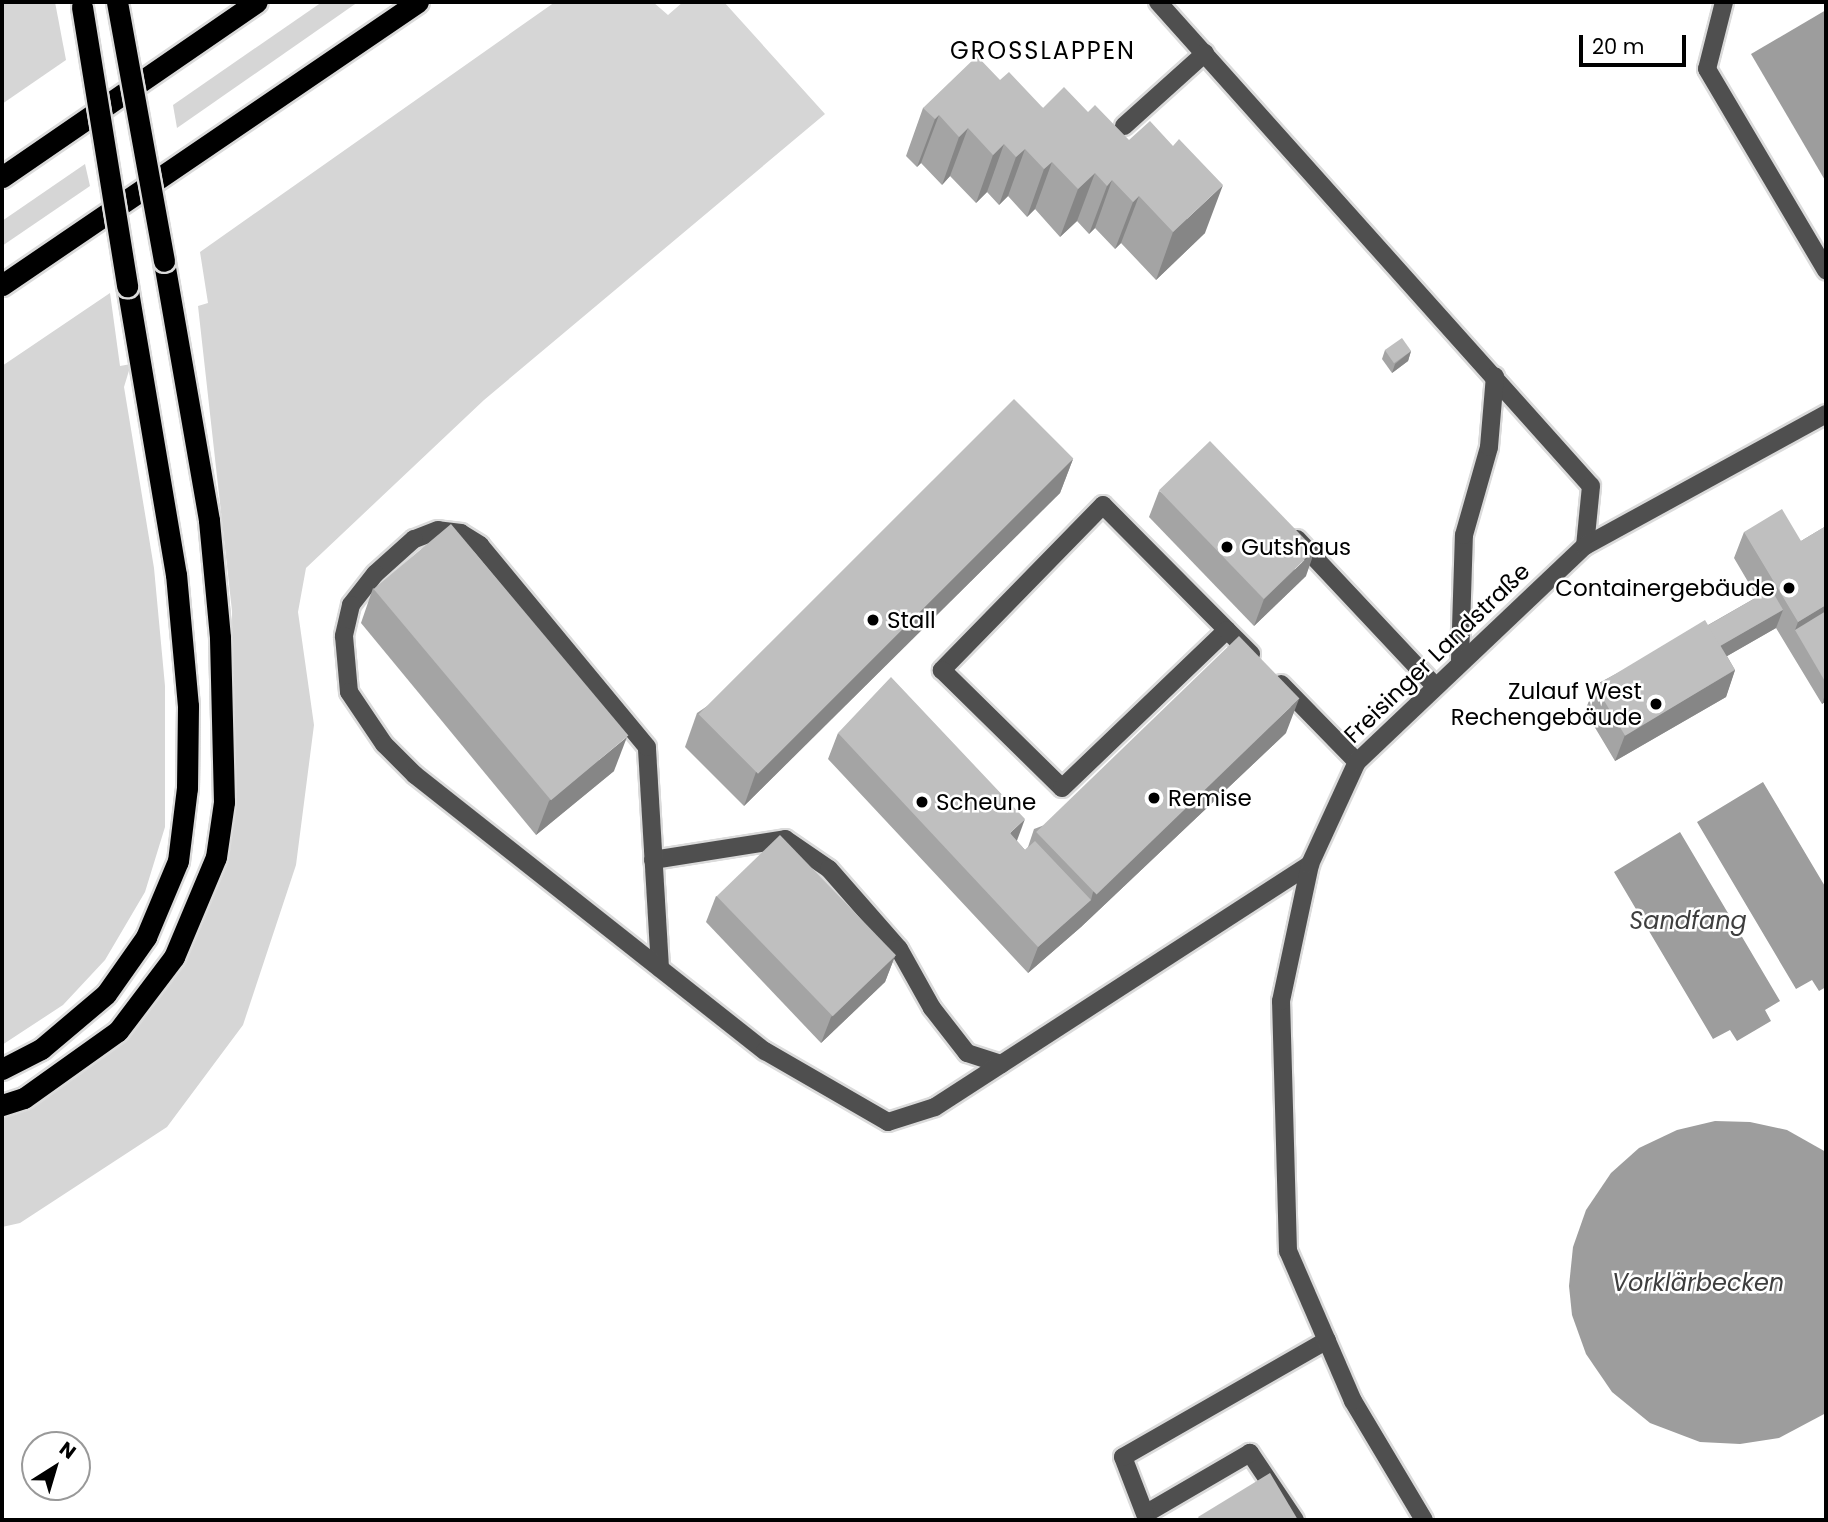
<!DOCTYPE html>
<html>
<head>
<meta charset="utf-8">
<style>
  body { margin:0 }
  #map { position:relative; width:1828px; height:1522px; overflow:hidden; background:#fff; font-family:Poppins,sans-serif }
  div>[style] { position:absolute }
  .green>* { inset:0; background:#d6d6d6 }
  .water>* { inset:0; background:#9d9d9d }
  .roads { filter:drop-shadow(2px 0 #dbdbdb) drop-shadow(-2px 0 #dbdbdb) drop-shadow(0 2px #dbdbdb) drop-shadow(0 -2px #dbdbdb) }
  .minor>* { height:18px; margin:-9px; padding:0 9px; transform-origin:9px; border-radius:9px; background:#4f4f4f }
  .highway>* { height:21px; margin:-10.5px; padding:0 10.5px; transform-origin:10.5px; border-radius:10.5px; background:#000 }
  .bridges { filter:drop-shadow(2px 0 #dbdbdb) drop-shadow(-2px 0 #dbdbdb) drop-shadow(0 2px #dbdbdb) drop-shadow(0 -2px #dbdbdb) }
  .highway-bridge>* { height:21px; margin:-10.5px; padding:0 10.5px; transform-origin:10.5px; border-radius:10.5px; background:#000 }
  .wall>* { inset:0; background:#a4a4a4 }
  .shaded-wall>* { inset:0; background:#868686 }
  .building>* { inset:0; background:#bfbfbf; transform-origin:0 0 }
  .dots>* { width:19px; height:19px; translate:-50% -50%; box-sizing:border-box; border:4px solid #fff; border-radius:50% }
  span { translate:-50% -50%; white-space:nowrap; text-align:center; line-height:1.15; -webkit-text-stroke:5px #fff; paint-order:stroke }
  .poi-label { font-size:23px; color:#000 }
  .left { translate:0 -50%; text-align:left }
  .right { translate:-100% -50%; text-align:right }
  .street-label { font-size:23px; color:#000 }
  .neighbourhood-label { font-size:24px; color:#000; letter-spacing:2px }
  .water-label { font-size:24px; color:#3e3e3e; font-style:italic }
  .frame { position:absolute; inset:0; border:4px solid #000; pointer-events:none }
  .north { position:absolute; left:21px; top:1431px; width:70px; height:70px; box-sizing:border-box; background:#fff; border:2px solid #999; border-radius:50%; rotate:37deg; font-size:19px; font-weight:700; line-height:28px; text-align:center; color:#000 }
  .north::after { content:''; display:block; margin:auto; width:24px; height:32px; background:#000; clip-path:polygon(50% 0,100% 100%,50% 72%,0 100%) }
  .scale { position:absolute; left:1579px; top:35px; width:107px; height:32px; box-sizing:border-box; border:4px solid #000; border-top:0; padding-left:9px; font-size:21px; line-height:24px; white-space:nowrap; color:#000; -webkit-text-stroke:5px #fff; paint-order:stroke }
</style>
</head>
<body>
<div id="map">
  <div class="green">
    <div style="clip-path:polygon(2px 2px,55px 2px,66px 60px,2px 104px)"></div>
    <div style="clip-path:polygon(322px 2px,358px 2px,177px 128px,173px 105px)"></div>
    <div style="clip-path:polygon(555px 2px,653px 2px,668px 15px,683px 2px,724px 2px,825px 114px,484px 400px,306px 568px,298px 612px,314px 725px,296px 865px,243px 1025px,167px 1127px,20px 1223px,2px 1227px,2px 1117px,24px 1108px,103px 1056px,143px 1016px,189px 953px,220px 879px,233px 810px,232px 611px,198px 306px,208px 303px,200px 252px)"></div>
    <div style="clip-path:polygon(85px 164px,90px 186px,2px 246px,2px 221px)"></div>
    <div style="clip-path:polygon(110px 293px,120px 366px,131px 364px,124px 387px,154px 568px,165px 686px,165px 827px,145px 892px,105px 960px,63px 1005px,2px 1045px,2px 366px)"></div>
  </div>
  <div class="water">
    <div style="clip-path:polygon(1826px 10px,1826px 182px,1751px 54px)"></div>
    <div style="clip-path:polygon(1763px 782px,1826px 888px,1826px 987px,1819px 991px,1812px 980px,1796px 989px,1697px 822px)"></div>
    <div style="clip-path:polygon(1680px 832px,1780px 1001px,1765px 1010px,1771px 1021px,1737px 1041px,1730px 1030px,1713px 1039px,1614px 872px)"></div>
    <div style="clip-path:polygon(1715px 1121px,1750px 1122px,1787px 1130px,1826px 1152px,1826px 1413px,1779px 1438px,1740px 1444px,1700px 1442px,1650px 1423px,1612px 1392px,1586px 1354px,1572px 1315px,1569px 1286px,1573px 1247px,1586px 1210px,1611px 1173px,1639px 1148px,1677px 1130px)"></div>
  </div>
  <div class="roads">
    <div class="minor">
      <div style="left:1158px;top:2px;width:649px;rotate:48.18deg"></div>
      <div style="left:1591px;top:486px;width:60px;rotate:95.7deg"></div>
      <div style="left:1724px;top:2px;width:69px;rotate:104.2deg"></div>
      <div style="left:1707px;top:69px;width:234px;rotate:59.4deg"></div>
      <div style="left:1124px;top:126px;width:109px;rotate:-42deg"></div>
      <div style="left:1297px;top:539px;width:202px;rotate:46.8deg"></div>
      <div style="left:1227px;top:630px;width:176px;rotate:-134.8deg"></div>
      <div style="left:1103px;top:505px;width:231px;rotate:134.3deg"></div>
      <div style="left:942px;top:670px;width:168px;rotate:44.5deg"></div>
      <div style="left:1062px;top:788px;width:228px;rotate:-43.8deg"></div>
      <div style="left:1227px;top:630px;width:34px;rotate:45deg"></div>
      <div style="left:1460px;top:660px;width:125px;rotate:-88.2deg"></div>
      <div style="left:1464px;top:535px;width:91px;rotate:-74.1deg"></div>
      <div style="left:1489px;top:447px;width:71px;rotate:-85.2deg"></div>
      <div style="left:1281px;top:684px;width:109px;rotate:45.7deg"></div>
      <div style="left:653px;top:860px;width:134px;rotate:-9deg"></div>
      <div style="left:785px;top:839px;width:53px;rotate:34.3deg"></div>
      <div style="left:829px;top:869px;width:106px;rotate:48.8deg"></div>
      <div style="left:899px;top:949px;width:68px;rotate:60.8deg"></div>
      <div style="left:932px;top:1008px;width:57px;rotate:52.1deg"></div>
      <div style="left:967px;top:1053px;width:36px;rotate:18deg"></div>
      <div style="left:660px;top:968px;width:221px;rotate:-93.4deg"></div>
      <div style="left:647px;top:747px;width:262px;rotate:-129.6deg"></div>
      <div style="left:480px;top:545px;width:22px;rotate:-148deg"></div>
      <div style="left:461px;top:533px;width:23px;rotate:-173deg"></div>
      <div style="left:438px;top:530px;width:26px;rotate:159deg"></div>
      <div style="left:414px;top:539px;width:52px;rotate:138.1deg"></div>
      <div style="left:375px;top:574px;width:39px;rotate:128deg"></div>
      <div style="left:351px;top:605px;width:32px;rotate:103deg"></div>
      <div style="left:344px;top:636px;width:56px;rotate:84.9deg"></div>
      <div style="left:349px;top:692px;width:63px;rotate:56.1deg"></div>
      <div style="left:384px;top:744px;width:44px;rotate:45deg"></div>
      <div style="left:415px;top:775px;width:446px;rotate:38.3deg"></div>
      <div style="left:765px;top:1051px;width:142px;rotate:30deg"></div>
      <div style="left:888px;top:1122px;width:49px;rotate:-17.7deg"></div>
      <div style="left:935px;top:1107px;width:447px;rotate:-32.9deg"></div>
      <div style="left:1295px;top:1520px;width:81px;rotate:-123.9deg"></div>
      <div style="left:1250px;top:1453px;width:121px;rotate:149.8deg"></div>
      <div style="left:1145px;top:1514px;width:61px;rotate:-111.1deg"></div>
      <div style="left:1123px;top:1457px;width:235px;rotate:-29.8deg"></div>
      <div style="left:1424px;top:1520px;width:139px;rotate:-120.8deg"></div>
      <div style="left:1353px;top:1401px;width:163px;rotate:-113.4deg"></div>
      <div style="left:1288px;top:1251px;width:250px;rotate:-91.6deg"></div>
      <div style="left:1281px;top:1001px;width:140px;rotate:-78deg"></div>
      <div style="left:1310px;top:864px;width:112px;rotate:-65.3deg"></div>
      <div style="left:1357px;top:762px;width:314px;rotate:-43.5deg"></div>
      <div style="left:1585px;top:546px;width:275px;rotate:-28.7deg"></div>
    </div>
    <div class="highway">
      <div style="left:2px;top:177px;width:309px;rotate:-34.5deg"></div>
      <div style="left:2px;top:285px;width:503px;rotate:-34.23deg"></div>
      <div style="left:2px;top:1069px;width:44px;rotate:-27.1deg"></div>
      <div style="left:41px;top:1049px;width:85px;rotate:-40.2deg"></div>
      <div style="left:106px;top:994px;width:70px;rotate:-54.9deg"></div>
      <div style="left:146px;top:937px;width:82px;rotate:-67.2deg"></div>
      <div style="left:178px;top:861px;width:74px;rotate:-83deg"></div>
      <div style="left:187px;top:788px;width:82px;rotate:-89.3deg"></div>
      <div style="left:188px;top:706px;width:132px;rotate:-95.2deg"></div>
      <div style="left:176px;top:575px;width:293px;rotate:-99.6deg"></div>
      <div style="left:2px;top:1105px;width:23px;rotate:-18deg"></div>
      <div style="left:24px;top:1098px;width:115px;rotate:-35.5deg"></div>
      <div style="left:118px;top:1031px;width:93px;rotate:-52.9deg"></div>
      <div style="left:174px;top:957px;width:108px;rotate:-67.2deg"></div>
      <div style="left:216px;top:857px;width:56px;rotate:-81.7deg"></div>
      <div style="left:224px;top:802px;width:165px;rotate:-91.4deg"></div>
      <div style="left:220px;top:637px;width:118px;rotate:-95.4deg"></div>
      <div style="left:209px;top:520px;width:263px;rotate:-99.9deg"></div>
    </div>
  </div>
  <div class="bridges">
    <div class="highway-bridge">
      <div style="left:117px;top:2px;width:263px;rotate:79.7deg"></div>
      <div style="left:82px;top:7px;width:283px;rotate:80.8deg"></div>
    </div>
  </div>
  <div class="wall">
    <div style="clip-path:polygon(1000px 80px,1043px 108px,1205px 233px,1156px 280px,1121px 243px,1115px 249px,1095px 228px,1089px 234px,1077px 221px,1060px 237px,1035px 209px,1027px 217px,1008px 196px,999px 205px,987px 192px,976px 203px,950px 176px,942px 185px,921px 163px,917px 167px,906px 156px,923px 108px)"></div>
    <div style="clip-path:polygon(1385px 350px,1411px 351px,1408px 361px,1392px 373px,1382px 359px)"></div>
    <div style="clip-path:polygon(1073px 459px,1060px 493px,744px 806px,685px 747px,697px 713px)"></div>
    <div style="clip-path:polygon(1159px 491px,1306px 576px,1254px 626px,1149px 517px)"></div>
    <div style="clip-path:polygon(1826px 526px,1826px 701px,1822px 704px,1776px 628px,1727px 656px,1735px 670px,1726px 697px,1615px 761px,1585px 711px,1595px 685px,1708px 625px,1757px 597px,1734px 558px,1744px 532px,1801px 541px)"></div>
    <div style="clip-path:polygon(373px 588px,614px 771px,536px 835px,361px 623px)"></div>
    <div style="clip-path:polygon(838px 733px,1017px 841px,1025px 850px,1028px 847px,1034px 829px,1286px 733px,1081px 927px,1028px 973px,828px 759px)"></div>
    <div style="clip-path:polygon(716px 896px,895px 956px,885px 982px,821px 1043px,706px 922px)"></div>
  </div>
  <div class="shaded-wall">
    <div style="clip-path:polygon(939px 115px,921px 163px,917px 167px,935px 119px)"></div>
    <div style="clip-path:polygon(968px 128px,950px 176px,942px 185px,959px 137px)"></div>
    <div style="clip-path:polygon(1004px 144px,987px 192px,976px 203px,993px 155px)"></div>
    <div style="clip-path:polygon(1025px 149px,1008px 196px,999px 205px,1016px 157px)"></div>
    <div style="clip-path:polygon(1052px 162px,1035px 209px,1027px 217px,1044px 169px)"></div>
    <div style="clip-path:polygon(1095px 173px,1077px 221px,1060px 237px,1078px 189px)"></div>
    <div style="clip-path:polygon(1112px 180px,1095px 228px,1089px 234px,1107px 186px)"></div>
    <div style="clip-path:polygon(1223px 185px,1205px 233px,1156px 280px,1173px 232px)"></div>
    <div style="clip-path:polygon(1139px 196px,1121px 243px,1115px 249px,1133px 202px)"></div>
    <div style="clip-path:polygon(1411px 351px,1408px 361px,1392px 373px,1395px 364px)"></div>
    <div style="clip-path:polygon(1073px 459px,1060px 493px,744px 806px,756px 772px)"></div>
    <div style="clip-path:polygon(1315px 550px,1306px 576px,1254px 626px,1264px 599px)"></div>
    <div style="clip-path:polygon(1826px 605px,1826px 625px,1795px 630px,1798px 622px)"></div>
    <div style="clip-path:polygon(1783px 610px,1776px 628px,1708px 667px,1714px 649px)"></div>
    <div style="clip-path:polygon(1735px 670px,1726px 697px,1615px 761px,1625px 735px)"></div>
    <div style="clip-path:polygon(1826px 691px,1826px 701px,1822px 704px)"></div>
    <div style="clip-path:polygon(1299px 699px,1286px 733px,1081px 927px,1028px 973px,1038px 947px,1091px 900px,1093px 892px)"></div>
    <div style="clip-path:polygon(627px 737px,614px 771px,536px 835px,549px 801px)"></div>
    <div style="clip-path:polygon(1025px 819px,1015px 846px,1010px 833px)"></div>
    <div style="clip-path:polygon(895px 956px,885px 982px,821px 1043px,831px 1017px)"></div>
  </div>
  <div class="building">
    <div style="clip-path:polygon(977px 56px,1000px 80px,1009px 72px,1043px 108px,1064px 87px,1088px 112px,1095px 105px,1129px 140px,1150px 121px,1173px 146px,1179px 139px,1223px 185px,1173px 232px,1139px 196px,1133px 202px,1112px 180px,1107px 186px,1095px 173px,1078px 189px,1052px 162px,1044px 169px,1025px 149px,1016px 157px,1004px 144px,993px 155px,968px 128px,959px 137px,939px 115px,935px 119px,923px 108px)"></div>
    <div style="left:1402px;top:338px;width:16px;height:21px;rotate:55deg"></div>
    <div style="left:1014px;top:399px;width:84px;height:446px;rotate:45deg"></div>
    <div style="left:1210px;top:441px;width:151px;height:71px;rotate:46deg"></div>
    <div style="clip-path:polygon(1782px 509px,1801px 541px,1826px 526px,1826px 605px,1798px 622px,1744px 532px)"></div>
    <div style="left:451px;top:524px;width:276px;height:101px;rotate:50deg"></div>
    <div style="left:1771px;top:589px;width:24px;height:73px;rotate:60deg"></div>
    <div style="clip-path:polygon(1826px 611px,1826px 683px,1795px 630px)"></div>
    <div style="left:1705px;top:620px;width:58px;height:128px;rotate:59deg"></div>
    <div style="left:1239px;top:636px;width:87px;height:282px;rotate:46deg"></div>
    <div style="clip-path:polygon(891px 677px,1025px 819px,1010px 833px,1025px 850px,1035px 841px,1091px 900px,1038px 947px,838px 733px)"></div>
    <div style="left:780px;top:835px;width:167px;height:88px;rotate:46deg"></div>
    <div style="clip-path:polygon(1270px 1473px,1298px 1520px,1200px 1520px,1198px 1517px)"></div>
  </div>
  <div class="dots">
    <div style="left:1227px;top:547px;background:#000"></div>
    <div style="left:1789px;top:588px;background:#000"></div>
    <div style="left:873px;top:620px;background:#000"></div>
    <div style="left:1656px;top:704px;background:#000"></div>
    <div style="left:1154px;top:798px;background:#000"></div>
    <div style="left:922px;top:802px;background:#000"></div>
  </div>
  <div class="poi-label">
    <span class="left" style="left:1241px;top:547px">Gutshaus</span>
    <span class="right" style="left:1775px;top:588px">Containergebäude</span>
    <span class="left" style="left:887px;top:620px">Stall</span>
    <span class="right" style="left:1642px;top:704px">Zulauf West<br>Rechengebäude</span>
    <span class="left" style="left:1168px;top:798px">Remise</span>
    <span class="left" style="left:936px;top:802px">Scheune</span>
  </div>
  <div class="street-label">
    <span style="left:1437px;top:653px;rotate:-44deg">Freisinger Landstraße</span>
  </div>
  <div class="neighbourhood-label">
    <span style="left:1043px;top:51px">GROSSLAPPEN</span>
  </div>
  <div class="water-label">
    <span style="left:1688px;top:921px">Sandfang</span>
    <span style="left:1698px;top:1283px">Vorklärbecken</span>
  </div>
  <div class="frame"></div>
  <div class="north">N</div>
  <div class="scale">20 m</div>
</div>
</body>
</html>
